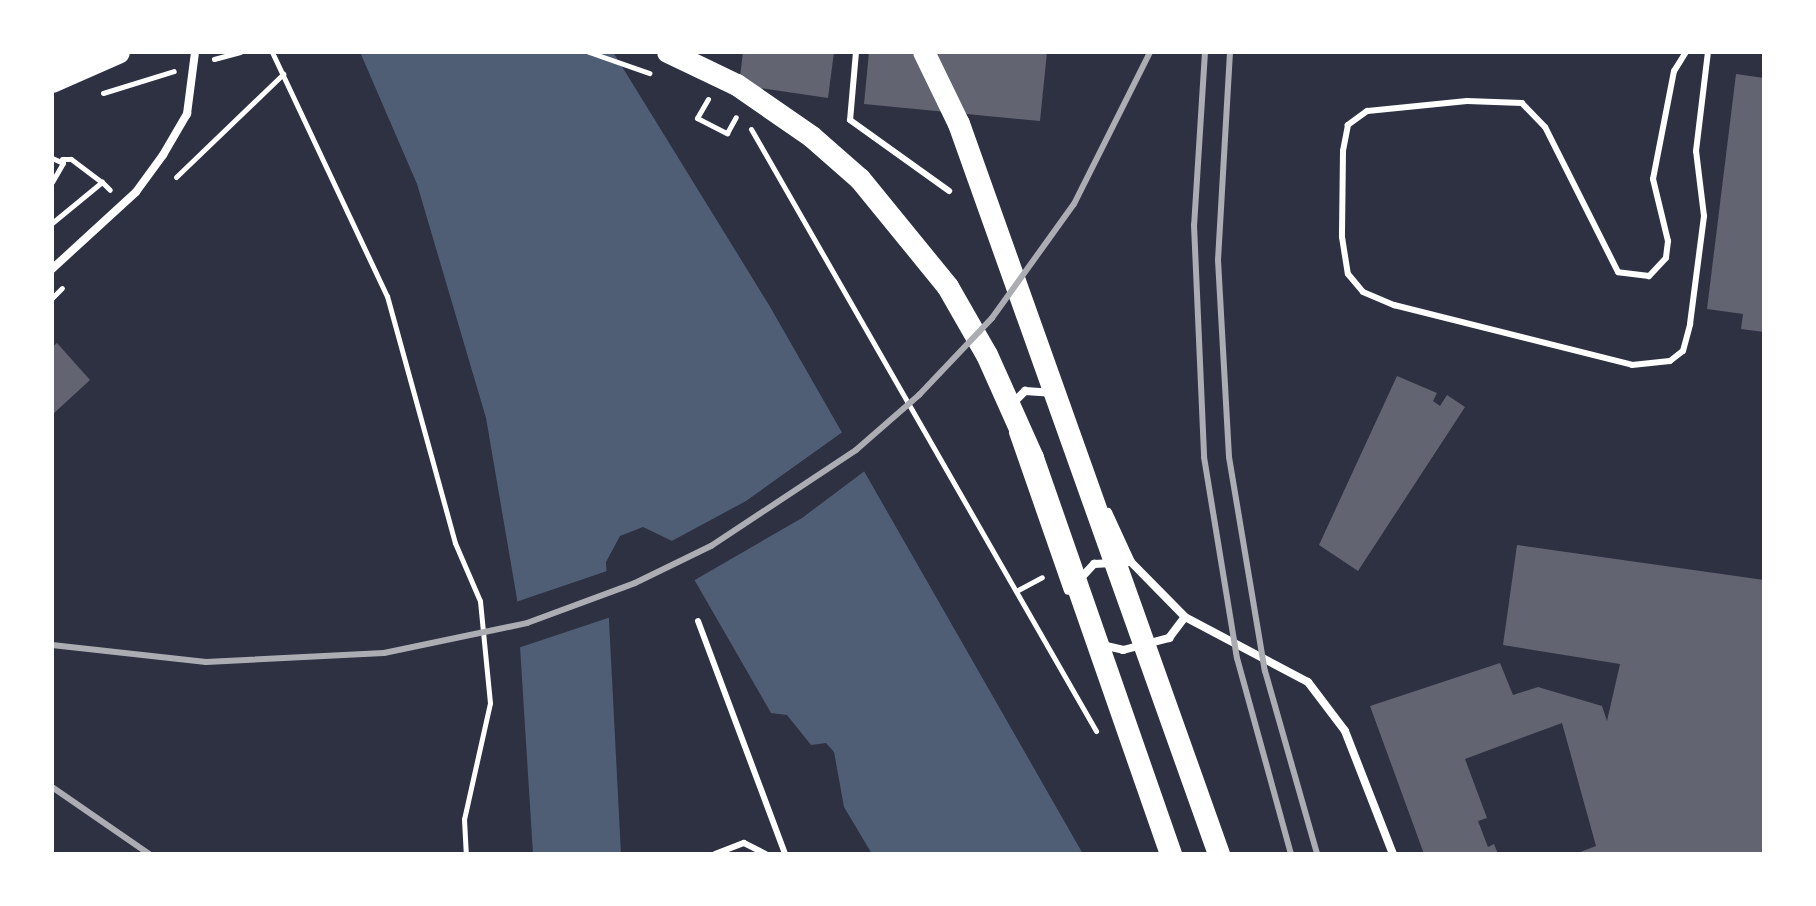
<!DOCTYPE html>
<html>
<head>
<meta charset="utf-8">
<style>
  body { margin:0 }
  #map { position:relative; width:1816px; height:906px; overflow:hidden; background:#2d3142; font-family:Rubik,sans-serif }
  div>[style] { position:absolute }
  .water>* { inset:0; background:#4f5d75 }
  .pier>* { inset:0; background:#2d3142 }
  .building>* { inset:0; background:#626471 }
  .path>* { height:5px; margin:-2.5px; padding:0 2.5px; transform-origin:2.5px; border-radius:2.5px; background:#fff }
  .service>* { height:6px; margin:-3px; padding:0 3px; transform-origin:3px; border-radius:3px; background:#fff }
  .minor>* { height:8px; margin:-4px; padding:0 4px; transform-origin:4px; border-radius:4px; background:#fff }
  .trunk>* { height:22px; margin:-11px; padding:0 11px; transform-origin:11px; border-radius:11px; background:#fff }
  .motorway>* { height:24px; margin:-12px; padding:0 12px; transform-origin:12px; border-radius:12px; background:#fff }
  .rail>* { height:6px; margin:-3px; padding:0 3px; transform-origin:3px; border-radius:3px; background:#abadb3 }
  span { translate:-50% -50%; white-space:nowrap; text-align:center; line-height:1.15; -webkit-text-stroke:7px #fff; paint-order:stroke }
  .frame { position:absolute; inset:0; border:54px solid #fff; pointer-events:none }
</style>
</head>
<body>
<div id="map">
  <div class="water">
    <div style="clip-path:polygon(360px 52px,613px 52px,769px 305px,1083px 854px,872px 854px,844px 807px,834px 752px,826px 743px,811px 745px,787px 715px,771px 713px,672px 541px,643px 527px,620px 536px,606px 562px,621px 854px,533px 854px,517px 599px,486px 418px,417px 184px)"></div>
  </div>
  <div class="pier">
    <div style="clip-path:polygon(844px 431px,866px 470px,802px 518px,693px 581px,668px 543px,746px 501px)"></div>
    <div style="clip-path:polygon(610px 570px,614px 616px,518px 648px,513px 603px)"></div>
  </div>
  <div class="building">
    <div style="clip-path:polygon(743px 52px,834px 52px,828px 98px,739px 85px)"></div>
    <div style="clip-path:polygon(869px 52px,1047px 52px,1040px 121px,864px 104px)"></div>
    <div style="clip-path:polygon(1736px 74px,1764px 78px,1764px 332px,1741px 329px,1743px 314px,1707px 309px)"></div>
    <div style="clip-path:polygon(57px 343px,90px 380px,52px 415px,52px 347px)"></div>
    <div style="clip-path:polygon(1397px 376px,1437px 393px,1433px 401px,1440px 406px,1447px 395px,1465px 407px,1358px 571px,1319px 545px)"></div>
    <div style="clip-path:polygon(1517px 545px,1764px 580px,1764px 854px,1575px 854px,1596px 846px,1562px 723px,1465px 759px,1487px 818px,1478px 821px,1488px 847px,1494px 844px,1498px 854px,1424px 854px,1370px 706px,1500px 663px,1513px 695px,1538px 687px,1602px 706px,1607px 721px,1620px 664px,1503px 645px)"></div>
  </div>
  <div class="path">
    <div style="left:272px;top:52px;width:270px;rotate:64.8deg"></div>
    <div style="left:387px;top:296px;width:256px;rotate:74.6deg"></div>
    <div style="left:455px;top:543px;width:63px;rotate:66.7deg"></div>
    <div style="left:480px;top:601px;width:102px;rotate:84.4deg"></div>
    <div style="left:490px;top:703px;width:119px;rotate:102.6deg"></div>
    <div style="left:464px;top:819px;width:35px;rotate:87deg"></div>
    <div style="left:589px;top:52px;width:64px;rotate:19.3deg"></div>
    <div style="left:214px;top:59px;width:27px;rotate:-15deg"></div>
    <div style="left:103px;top:93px;width:74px;rotate:-17.2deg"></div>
    <div style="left:708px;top:99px;width:22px;rotate:120deg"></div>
    <div style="left:697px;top:118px;width:34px;rotate:27deg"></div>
    <div style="left:727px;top:133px;width:18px;rotate:-61deg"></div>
    <div style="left:751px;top:129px;width:694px;rotate:60.18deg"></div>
    <div style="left:52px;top:158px;width:12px;rotate:24deg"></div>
    <div style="left:63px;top:163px;width:22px;rotate:120deg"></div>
    <div style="left:62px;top:159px;width:9px"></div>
    <div style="left:71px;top:159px;width:39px;rotate:37deg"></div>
    <div style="left:176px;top:177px;width:149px;rotate:-43.9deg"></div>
    <div style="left:52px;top:223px;width:65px;rotate:-39.4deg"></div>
    <div style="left:102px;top:182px;width:11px;rotate:45deg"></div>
    <div style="left:52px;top:298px;width:14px;rotate:-45deg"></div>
    <div style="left:1018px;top:590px;width:27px;rotate:-28deg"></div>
  </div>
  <div class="service">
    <div style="left:856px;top:52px;width:68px;rotate:95deg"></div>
    <div style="left:850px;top:120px;width:122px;rotate:35.6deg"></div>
    <div style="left:1686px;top:52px;width:22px;rotate:122deg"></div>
    <div style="left:1674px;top:71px;width:110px;rotate:101deg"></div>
    <div style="left:1653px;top:179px;width:64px;rotate:76.4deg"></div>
    <div style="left:1668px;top:241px;width:17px;rotate:97deg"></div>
    <div style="left:1666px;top:258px;width:25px;rotate:133deg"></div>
    <div style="left:1649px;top:276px;width:31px;rotate:-173deg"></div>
    <div style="left:1618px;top:272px;width:162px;rotate:-116.7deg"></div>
    <div style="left:1545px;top:127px;width:33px;rotate:-134deg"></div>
    <div style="left:1522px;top:103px;width:55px;rotate:-177.9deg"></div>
    <div style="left:1467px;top:101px;width:100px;rotate:174.3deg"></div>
    <div style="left:1367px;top:111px;width:24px;rotate:144deg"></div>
    <div style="left:1348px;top:125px;width:26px;rotate:101deg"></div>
    <div style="left:1343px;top:151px;width:86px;rotate:90.7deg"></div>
    <div style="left:1342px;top:237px;width:37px;rotate:81deg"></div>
    <div style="left:1348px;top:274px;width:23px;rotate:50deg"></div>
    <div style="left:1363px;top:292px;width:34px;rotate:23deg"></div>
    <div style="left:1394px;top:305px;width:245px;rotate:14.1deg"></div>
    <div style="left:1632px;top:365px;width:38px;rotate:-6deg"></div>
    <div style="left:1670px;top:361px;width:16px;rotate:-38deg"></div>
    <div style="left:1683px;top:351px;width:28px;rotate:-75deg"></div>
    <div style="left:1690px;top:324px;width:109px;rotate:-82.6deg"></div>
    <div style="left:1704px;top:216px;width:65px;rotate:-97deg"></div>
    <div style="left:1696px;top:151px;width:100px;rotate:-83.1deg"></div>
    <div style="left:698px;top:621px;width:249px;rotate:69.5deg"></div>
    <div style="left:715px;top:854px;width:31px;rotate:-21deg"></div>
    <div style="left:744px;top:843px;width:25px;rotate:27deg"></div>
  </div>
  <div class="minor">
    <div style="left:52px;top:269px;width:114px;rotate:-42.5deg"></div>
    <div style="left:136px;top:192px;width:46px;rotate:-53.9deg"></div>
    <div style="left:163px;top:155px;width:48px;rotate:-59.7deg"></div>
    <div style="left:187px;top:114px;width:63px;rotate:-82.6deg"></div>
    <div style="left:1011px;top:405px;width:20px;rotate:-45deg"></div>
    <div style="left:1025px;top:391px;width:26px;rotate:4deg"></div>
    <div style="left:1013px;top:433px;width:167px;rotate:70.8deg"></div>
    <div style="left:1108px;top:512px;width:55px;rotate:65.3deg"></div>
    <div style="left:1080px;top:579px;width:21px;rotate:-47deg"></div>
    <div style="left:1094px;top:564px;width:37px;rotate:-3deg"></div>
    <div style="left:1131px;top:562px;width:77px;rotate:45.5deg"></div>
    <div style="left:1185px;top:617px;width:139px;rotate:27.9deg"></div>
    <div style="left:1308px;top:682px;width:61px;rotate:52.9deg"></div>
    <div style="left:1345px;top:731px;width:132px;rotate:68.7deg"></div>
    <div style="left:1102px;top:645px;width:22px;rotate:13deg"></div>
    <div style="left:1123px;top:650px;width:48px;rotate:-14.6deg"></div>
    <div style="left:1169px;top:638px;width:26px;rotate:-53deg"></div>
  </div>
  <div class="trunk">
    <div style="left:668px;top:52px;width:76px;rotate:25.6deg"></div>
    <div style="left:737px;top:85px;width:91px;rotate:34.7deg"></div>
    <div style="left:812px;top:137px;width:64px;rotate:41.2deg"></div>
    <div style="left:860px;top:179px;width:139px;rotate:50.8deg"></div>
    <div style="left:948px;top:287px;width:78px;rotate:60.2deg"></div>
    <div style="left:987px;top:355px;width:113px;rotate:65.9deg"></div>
    <div style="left:1033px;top:458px;width:419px;rotate:70.8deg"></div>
    <div style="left:924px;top:52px;width:80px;rotate:64.1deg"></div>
    <div style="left:959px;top:124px;width:775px;rotate:70.4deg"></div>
    <div style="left:52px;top:58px;width:36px;rotate:-10deg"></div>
  </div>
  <div class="motorway">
    <div style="left:52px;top:81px;width:72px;rotate:-23.7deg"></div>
  </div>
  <div class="rail">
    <div style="left:1205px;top:52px;width:173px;rotate:93.6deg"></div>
    <div style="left:1194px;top:225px;width:232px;rotate:87.5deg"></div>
    <div style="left:1204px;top:457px;width:204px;rotate:80.7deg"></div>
    <div style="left:1237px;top:658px;width:203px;rotate:74.6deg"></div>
    <div style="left:1230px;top:52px;width:208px;rotate:93.3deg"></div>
    <div style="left:1218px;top:260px;width:197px;rotate:86.8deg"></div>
    <div style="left:1229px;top:457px;width:217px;rotate:80.5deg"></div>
    <div style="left:1265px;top:671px;width:190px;rotate:74.1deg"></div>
    <div style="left:52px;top:645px;width:155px;rotate:6.3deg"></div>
    <div style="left:206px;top:662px;width:178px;rotate:-2.9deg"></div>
    <div style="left:384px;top:653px;width:146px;rotate:-11.8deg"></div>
    <div style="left:527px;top:623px;width:115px;rotate:-20.3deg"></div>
    <div style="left:635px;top:583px;width:85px;rotate:-26deg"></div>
    <div style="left:711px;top:546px;width:174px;rotate:-33.5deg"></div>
    <div style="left:856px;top:450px;width:84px;rotate:-41.1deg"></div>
    <div style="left:919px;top:395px;width:106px;rotate:-46.5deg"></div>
    <div style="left:992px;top:318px;width:140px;rotate:-54.3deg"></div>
    <div style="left:1074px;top:204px;width:170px;rotate:-63.4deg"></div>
    <div style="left:52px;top:787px;width:118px;rotate:34.6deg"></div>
  </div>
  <div class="frame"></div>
</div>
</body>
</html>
